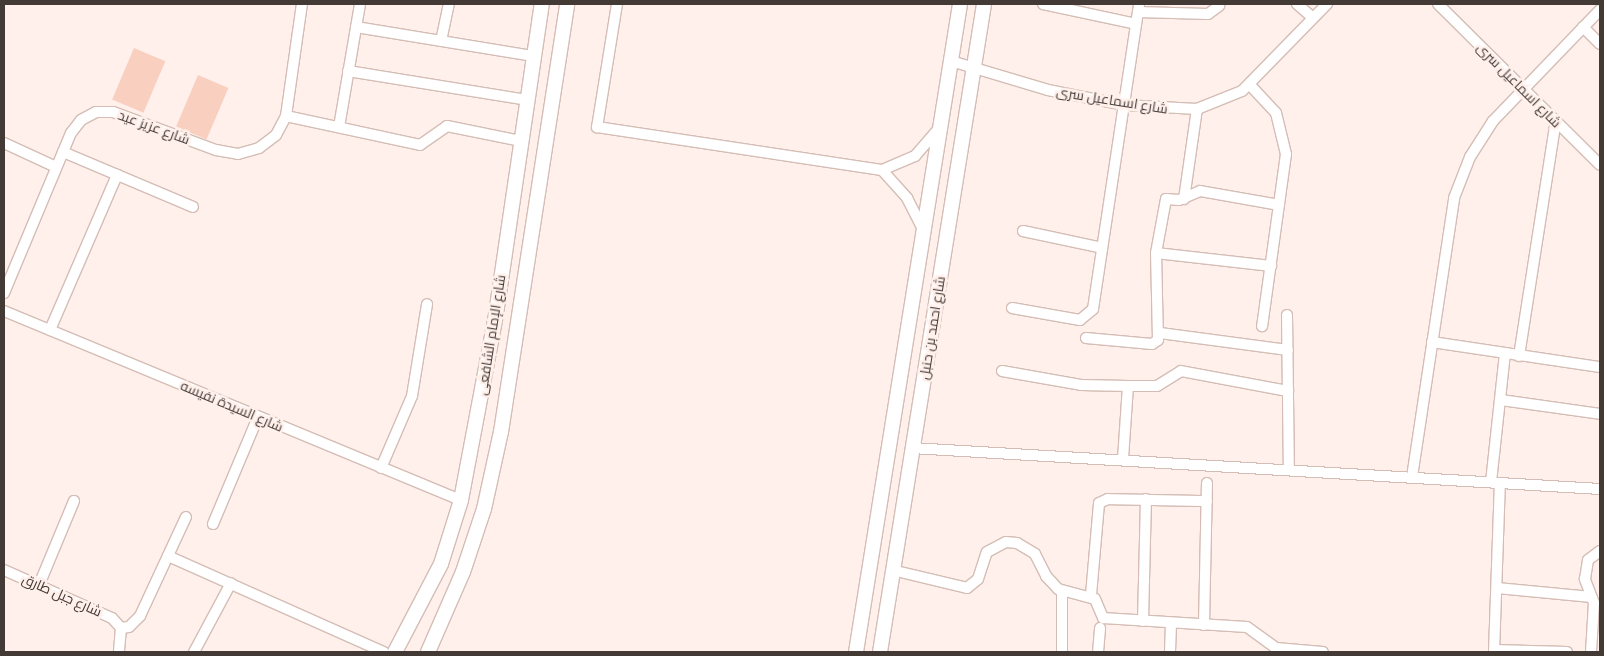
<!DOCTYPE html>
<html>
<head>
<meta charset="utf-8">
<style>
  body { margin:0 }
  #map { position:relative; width:1604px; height:656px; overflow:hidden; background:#fff0eb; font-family:"Roboto Condensed",Cairo,sans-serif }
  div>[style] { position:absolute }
  .green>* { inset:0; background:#f9cfc0; transform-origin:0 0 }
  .roads { filter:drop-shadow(1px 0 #d4bdb5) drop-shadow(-1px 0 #d4bdb5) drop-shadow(0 1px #d4bdb5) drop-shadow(0 -1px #d4bdb5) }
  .street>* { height:10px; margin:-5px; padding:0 5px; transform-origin:5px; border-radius:5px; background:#fff }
  .secondary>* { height:14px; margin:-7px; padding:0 7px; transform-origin:7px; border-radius:7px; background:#fff }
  span { translate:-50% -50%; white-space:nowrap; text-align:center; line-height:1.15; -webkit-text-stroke:5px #fff0eb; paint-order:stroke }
  .street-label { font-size:14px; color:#433a36 }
  .frame { position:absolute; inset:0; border:5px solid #433a36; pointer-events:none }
</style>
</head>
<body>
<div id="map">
  <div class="green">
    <div style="left:134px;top:48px;width:34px;height:56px;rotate:23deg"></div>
    <div style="left:198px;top:75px;width:33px;height:56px;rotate:23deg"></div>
  </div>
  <div class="roads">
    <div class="street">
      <div style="left:617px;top:4px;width:125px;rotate:99.2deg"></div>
      <div style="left:597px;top:127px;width:288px;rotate:8.6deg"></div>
      <div style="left:882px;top:170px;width:36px;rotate:-23deg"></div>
      <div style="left:915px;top:156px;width:35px;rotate:-49deg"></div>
      <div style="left:1043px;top:4px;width:95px;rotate:12.1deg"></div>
      <div style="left:1297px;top:4px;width:21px;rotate:41deg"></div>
      <div style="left:1438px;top:4px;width:228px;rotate:44.8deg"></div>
      <div style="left:1138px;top:12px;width:70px;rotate:1.6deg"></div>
      <div style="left:1208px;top:14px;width:14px;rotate:-36deg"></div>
      <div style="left:356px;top:27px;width:180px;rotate:9.3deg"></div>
      <div style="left:1583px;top:27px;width:24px;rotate:45deg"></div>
      <div style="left:441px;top:41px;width:38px;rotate:-78deg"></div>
      <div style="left:951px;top:61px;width:101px;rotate:16.6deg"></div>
      <div style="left:1048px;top:90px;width:77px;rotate:11.2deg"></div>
      <div style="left:1124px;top:105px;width:73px;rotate:3.1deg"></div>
      <div style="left:1197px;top:109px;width:48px;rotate:-21.8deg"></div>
      <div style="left:1242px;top:91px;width:122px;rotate:-45.7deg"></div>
      <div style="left:348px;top:71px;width:181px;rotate:9.2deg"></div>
      <div style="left:1250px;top:85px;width:38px;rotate:47deg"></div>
      <div style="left:1276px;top:113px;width:42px;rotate:76.3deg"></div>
      <div style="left:1286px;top:154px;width:174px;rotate:97.9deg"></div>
      <div style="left:286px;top:116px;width:137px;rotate:12.2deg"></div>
      <div style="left:420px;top:145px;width:33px;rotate:-35deg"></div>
      <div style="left:447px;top:126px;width:76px;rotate:11.5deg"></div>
      <div style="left:339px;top:127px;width:125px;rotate:-80.3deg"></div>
      <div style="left:4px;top:143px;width:57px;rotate:24.8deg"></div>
      <div style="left:63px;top:152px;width:141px;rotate:22.9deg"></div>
      <div style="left:882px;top:170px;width:38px;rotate:48deg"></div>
      <div style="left:907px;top:198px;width:36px;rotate:63deg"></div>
      <div style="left:1184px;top:199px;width:91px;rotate:-81.8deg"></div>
      <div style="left:1023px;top:231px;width:81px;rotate:12.1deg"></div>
      <div style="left:1156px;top:253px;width:116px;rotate:6.4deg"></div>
      <div style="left:4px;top:293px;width:173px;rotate:-67.3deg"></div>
      <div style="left:71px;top:133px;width:16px;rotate:-52deg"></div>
      <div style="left:81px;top:120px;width:17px;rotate:-28deg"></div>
      <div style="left:96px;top:112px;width:17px"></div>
      <div style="left:113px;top:112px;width:110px;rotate:20.3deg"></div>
      <div style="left:216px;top:150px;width:22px;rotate:10deg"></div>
      <div style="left:238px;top:154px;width:22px;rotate:-16deg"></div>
      <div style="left:259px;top:148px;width:21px;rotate:-37deg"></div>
      <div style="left:276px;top:135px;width:21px;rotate:-62deg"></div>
      <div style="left:286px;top:116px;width:113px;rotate:-81.9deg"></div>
      <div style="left:1012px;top:308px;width:69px;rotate:10deg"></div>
      <div style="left:1080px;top:320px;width:17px;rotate:-40deg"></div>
      <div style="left:1093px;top:309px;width:308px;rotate:-81.4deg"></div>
      <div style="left:4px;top:311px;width:495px;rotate:22.5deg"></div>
      <div style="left:1287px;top:315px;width:155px;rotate:89.3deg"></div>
      <div style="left:50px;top:330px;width:169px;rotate:-66.6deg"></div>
      <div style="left:1160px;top:333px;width:129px;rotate:7.6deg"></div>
      <div style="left:1086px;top:338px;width:66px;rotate:5.2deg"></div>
      <div style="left:1152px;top:344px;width:7px;rotate:-34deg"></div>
      <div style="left:1158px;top:340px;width:87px;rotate:-91.3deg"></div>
      <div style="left:1156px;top:253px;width:55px;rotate:-79.5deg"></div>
      <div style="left:1166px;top:199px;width:13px;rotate:4deg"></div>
      <div style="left:1179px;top:200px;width:23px;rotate:-23deg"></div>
      <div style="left:1200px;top:191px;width:80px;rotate:10deg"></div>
      <div style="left:1432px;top:342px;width:170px;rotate:8.5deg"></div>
      <div style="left:1519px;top:356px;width:238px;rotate:-81.1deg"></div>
      <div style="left:1002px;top:371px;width:80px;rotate:10deg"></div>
      <div style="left:1081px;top:385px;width:47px;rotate:1.2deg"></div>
      <div style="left:1128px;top:386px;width:29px"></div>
      <div style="left:1157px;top:386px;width:28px;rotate:-32deg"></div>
      <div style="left:1181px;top:371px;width:109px;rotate:10.6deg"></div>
      <div style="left:1501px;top:400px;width:100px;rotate:8deg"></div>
      <div style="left:912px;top:448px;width:689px;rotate:3.41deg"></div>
      <div style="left:1123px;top:459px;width:73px;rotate:-86.1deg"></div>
      <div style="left:381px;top:468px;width:78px;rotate:-66.7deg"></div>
      <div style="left:412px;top:396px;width:93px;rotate:-80.7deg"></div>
      <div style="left:1412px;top:477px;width:282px;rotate:-81.4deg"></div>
      <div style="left:1454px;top:198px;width:44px;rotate:-68.7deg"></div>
      <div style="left:1470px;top:157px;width:43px;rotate:-57.4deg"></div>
      <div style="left:1493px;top:121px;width:154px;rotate:-46.1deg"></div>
      <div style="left:1491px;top:482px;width:129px;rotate:-83.8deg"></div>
      <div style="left:213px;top:524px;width:116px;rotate:-67.2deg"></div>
      <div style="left:168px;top:556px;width:236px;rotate:24deg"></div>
      <div style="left:4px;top:570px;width:118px;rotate:24deg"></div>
      <div style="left:112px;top:618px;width:13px;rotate:48deg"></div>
      <div style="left:121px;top:628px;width:24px;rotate:95deg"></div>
      <div style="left:892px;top:570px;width:77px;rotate:13.5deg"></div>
      <div style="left:967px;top:588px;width:14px;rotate:-39deg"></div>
      <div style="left:978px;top:579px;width:28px;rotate:-72deg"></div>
      <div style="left:987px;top:552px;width:21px;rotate:-28deg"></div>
      <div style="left:1006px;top:542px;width:11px;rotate:5deg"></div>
      <div style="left:1017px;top:543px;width:21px;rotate:31deg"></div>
      <div style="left:1035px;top:554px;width:25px;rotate:63deg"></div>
      <div style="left:1046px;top:576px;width:18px;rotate:47deg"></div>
      <div style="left:1058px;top:589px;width:38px;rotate:15deg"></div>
      <div style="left:1095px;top:599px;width:21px;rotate:67deg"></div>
      <div style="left:1103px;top:618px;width:144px;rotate:3.6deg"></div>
      <div style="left:1247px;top:627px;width:36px;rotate:36deg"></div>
      <div style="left:1276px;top:648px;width:47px;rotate:4.9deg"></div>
      <div style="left:39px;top:585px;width:91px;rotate:-67.4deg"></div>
      <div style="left:1497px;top:588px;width:95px;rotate:5.4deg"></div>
      <div style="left:1091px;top:595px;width:92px;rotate:-85deg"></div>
      <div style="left:1099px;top:503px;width:10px;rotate:-24deg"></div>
      <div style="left:1108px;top:499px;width:99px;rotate:1.2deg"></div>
      <div style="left:1143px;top:621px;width:122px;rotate:-88.6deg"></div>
      <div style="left:1204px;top:625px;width:142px;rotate:-88.8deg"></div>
      <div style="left:121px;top:628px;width:8px;rotate:-7deg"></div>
      <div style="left:129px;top:627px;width:16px;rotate:-45deg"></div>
      <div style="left:140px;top:616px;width:109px;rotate:-65.1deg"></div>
      <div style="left:1494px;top:650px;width:73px;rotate:1.6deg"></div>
      <div style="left:194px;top:652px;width:78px;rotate:-61.8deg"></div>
      <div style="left:1062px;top:652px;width:61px;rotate:-90deg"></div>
      <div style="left:1098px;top:652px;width:24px;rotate:-85deg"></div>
      <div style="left:1170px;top:652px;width:29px;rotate:-88deg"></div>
      <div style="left:1494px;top:652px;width:169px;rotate:-88deg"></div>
      <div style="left:1591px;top:652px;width:49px;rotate:-86.5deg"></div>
      <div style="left:1594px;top:603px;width:26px;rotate:-111deg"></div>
      <div style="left:1585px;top:579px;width:19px;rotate:-81deg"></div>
      <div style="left:1588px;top:560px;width:15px;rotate:-37deg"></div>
    </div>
    <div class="secondary">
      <div style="left:395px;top:652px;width:99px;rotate:-62.4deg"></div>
      <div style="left:441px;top:564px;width:67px;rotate:-72.6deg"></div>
      <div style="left:461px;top:500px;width:189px;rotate:-79.3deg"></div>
      <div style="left:496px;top:314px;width:313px;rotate:-81.6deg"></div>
      <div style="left:428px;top:652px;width:87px;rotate:-66.4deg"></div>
      <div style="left:463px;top:572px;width:66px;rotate:-71.6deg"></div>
      <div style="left:484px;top:509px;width:79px;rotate:-77.6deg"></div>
      <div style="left:501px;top:432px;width:433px;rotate:-81.2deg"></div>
      <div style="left:856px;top:652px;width:656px;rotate:-80.88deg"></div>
      <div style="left:880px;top:652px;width:656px;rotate:-80.88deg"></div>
    </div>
  </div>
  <div class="street-label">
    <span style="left:1519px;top:85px;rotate:45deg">شارع اسماعيل سرى</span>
    <span style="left:1112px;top:100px;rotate:9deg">شارع اسماعيل سرى</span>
    <span style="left:154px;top:127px;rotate:20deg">شارع عزيز عيد</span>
    <span style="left:932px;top:328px;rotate:-81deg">شارع احمد بن حنبل</span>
    <span style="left:491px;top:335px;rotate:-81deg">شارع الإمام الشافعى</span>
    <span style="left:232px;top:406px;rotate:23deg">شارع السيدة نفيسه</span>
    <span style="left:62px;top:595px;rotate:24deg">شارع جبل طارق</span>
  </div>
  <div class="frame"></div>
</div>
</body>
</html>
